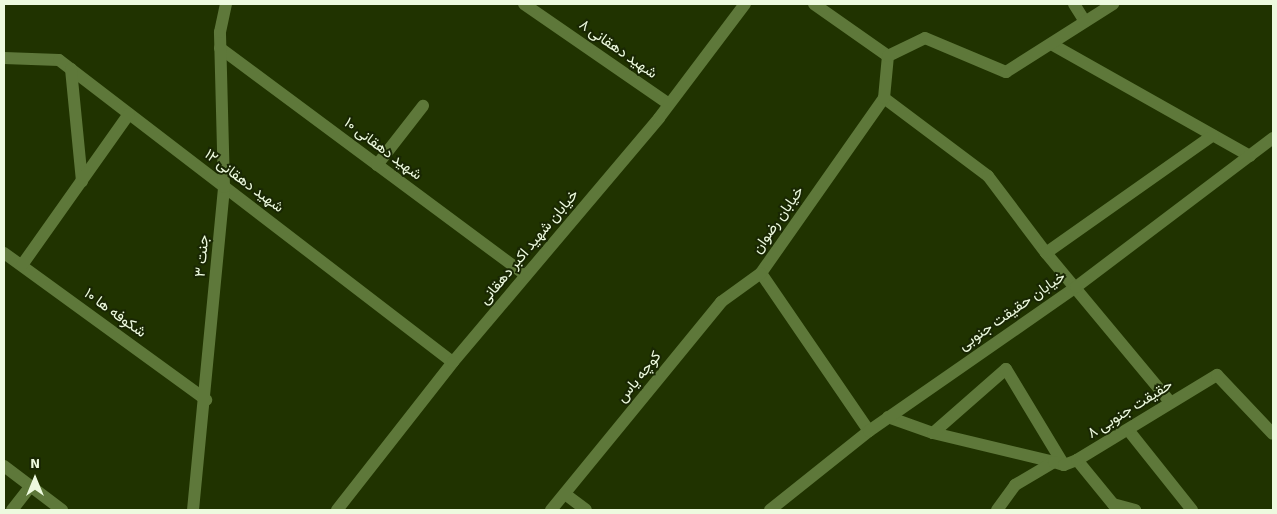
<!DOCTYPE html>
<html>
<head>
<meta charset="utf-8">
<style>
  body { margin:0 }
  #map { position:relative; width:1277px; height:514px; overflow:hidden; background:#203300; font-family:Signika,Vazirmatn,sans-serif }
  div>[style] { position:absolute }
  .street>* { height:12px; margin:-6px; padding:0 6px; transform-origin:6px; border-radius:6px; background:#5e783a }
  span { translate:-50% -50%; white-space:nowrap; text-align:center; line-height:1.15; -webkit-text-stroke:4px #192703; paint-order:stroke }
  .street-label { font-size:15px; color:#edfadf }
  .frame { position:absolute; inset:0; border:5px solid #edfadf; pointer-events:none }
  .north { position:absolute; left:10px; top:454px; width:50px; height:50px; -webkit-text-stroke:4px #192703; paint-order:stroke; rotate:0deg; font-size:14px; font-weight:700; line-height:20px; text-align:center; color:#edfadf }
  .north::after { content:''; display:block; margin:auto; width:18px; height:22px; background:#edfadf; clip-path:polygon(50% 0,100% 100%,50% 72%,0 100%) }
</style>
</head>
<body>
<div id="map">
  <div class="street">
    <div style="left:524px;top:4px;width:176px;rotate:34.6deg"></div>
    <div style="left:814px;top:4px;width:90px;rotate:35.1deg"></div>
    <div style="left:1074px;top:4px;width:19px;rotate:58deg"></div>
    <div style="left:1053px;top:45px;width:226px;rotate:29.4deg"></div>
    <div style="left:220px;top:48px;width:381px;rotate:36.6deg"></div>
    <div style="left:4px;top:58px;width:55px;rotate:2.1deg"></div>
    <div style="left:59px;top:60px;width:496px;rotate:37.5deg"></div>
    <div style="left:71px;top:69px;width:113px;rotate:84.4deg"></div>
    <div style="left:884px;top:98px;width:130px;rotate:36.9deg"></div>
    <div style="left:988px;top:176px;width:96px;rotate:53deg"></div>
    <div style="left:1046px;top:253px;width:194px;rotate:50.2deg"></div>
    <div style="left:377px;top:165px;width:75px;rotate:-52.1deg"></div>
    <div style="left:4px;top:253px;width:250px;rotate:36deg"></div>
    <div style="left:1046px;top:253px;width:204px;rotate:-35.2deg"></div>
    <div style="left:22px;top:265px;width:185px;rotate:-54.7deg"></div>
    <div style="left:888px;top:417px;width:48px;rotate:19.6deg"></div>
    <div style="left:933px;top:433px;width:124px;rotate:13.5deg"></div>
    <div style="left:869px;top:431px;width:191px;rotate:-124.4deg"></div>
    <div style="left:761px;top:273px;width:214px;rotate:-54.9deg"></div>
    <div style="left:884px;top:98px;width:42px;rotate:-84.6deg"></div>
    <div style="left:888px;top:56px;width:41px;rotate:-25.9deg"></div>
    <div style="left:925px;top:38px;width:88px;rotate:22.8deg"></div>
    <div style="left:1006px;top:72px;width:127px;rotate:-32.4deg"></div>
    <div style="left:1129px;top:431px;width:101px;rotate:51.4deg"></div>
    <div style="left:933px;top:433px;width:97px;rotate:-41.2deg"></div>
    <div style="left:1006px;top:369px;width:112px;rotate:58.9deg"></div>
    <div style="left:1077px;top:460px;width:57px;rotate:50.7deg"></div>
    <div style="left:1113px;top:504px;width:23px;rotate:15deg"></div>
    <div style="left:4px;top:466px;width:73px;rotate:37.2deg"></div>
    <div style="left:565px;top:494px;width:26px;rotate:37deg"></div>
    <div style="left:12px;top:510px;width:29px;rotate:-52deg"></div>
    <div style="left:193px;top:510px;width:324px;rotate:-84.5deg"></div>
    <div style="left:224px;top:187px;width:155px;rotate:-91.5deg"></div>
    <div style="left:220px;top:32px;width:29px;rotate:-78deg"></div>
    <div style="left:337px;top:510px;width:188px;rotate:-51.9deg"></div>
    <div style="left:453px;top:362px;width:319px;rotate:-49.8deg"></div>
    <div style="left:659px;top:118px;width:143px;rotate:-53deg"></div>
    <div style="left:551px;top:510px;width:269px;rotate:-50.7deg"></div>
    <div style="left:721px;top:302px;width:49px;rotate:-35.9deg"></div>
    <div style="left:770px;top:510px;width:127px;rotate:-38.6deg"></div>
    <div style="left:869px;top:431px;width:252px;rotate:-34.8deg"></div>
    <div style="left:1076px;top:287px;width:247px;rotate:-37.1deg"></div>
    <div style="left:997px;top:510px;width:31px;rotate:-54deg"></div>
    <div style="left:1015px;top:485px;width:45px;rotate:-30.5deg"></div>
    <div style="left:1054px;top:462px;width:10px;rotate:17deg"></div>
    <div style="left:1064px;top:465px;width:14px;rotate:-21deg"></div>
    <div style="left:1077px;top:460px;width:164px;rotate:-31.3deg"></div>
    <div style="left:1217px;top:375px;width:81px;rotate:46.5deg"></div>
  </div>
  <div class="street-label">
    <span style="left:618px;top:49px;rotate:35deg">شهید دهقانی ۸</span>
    <span style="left:383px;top:149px;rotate:37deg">شهید دهقانی ۱۰</span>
    <span style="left:244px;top:181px;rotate:37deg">شهید دهقانی ۱۲</span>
    <span style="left:778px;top:220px;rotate:-55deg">خیابان رضوان</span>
    <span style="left:529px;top:247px;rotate:-50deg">خیابان شهید اکبر دهقانی</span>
    <span style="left:202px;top:256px;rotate:-85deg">جنت ۳</span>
    <span style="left:1012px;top:311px;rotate:-35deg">خیابان حقیقت جنوبی</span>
    <span style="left:115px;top:313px;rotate:36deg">شکوفه ها ۱۰</span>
    <span style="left:639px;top:377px;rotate:-51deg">کوچه یاس</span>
    <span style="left:1130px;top:409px;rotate:-32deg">حقیقت جنوبی ۸</span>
  </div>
  <div class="frame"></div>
  <div class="north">N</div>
</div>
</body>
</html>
